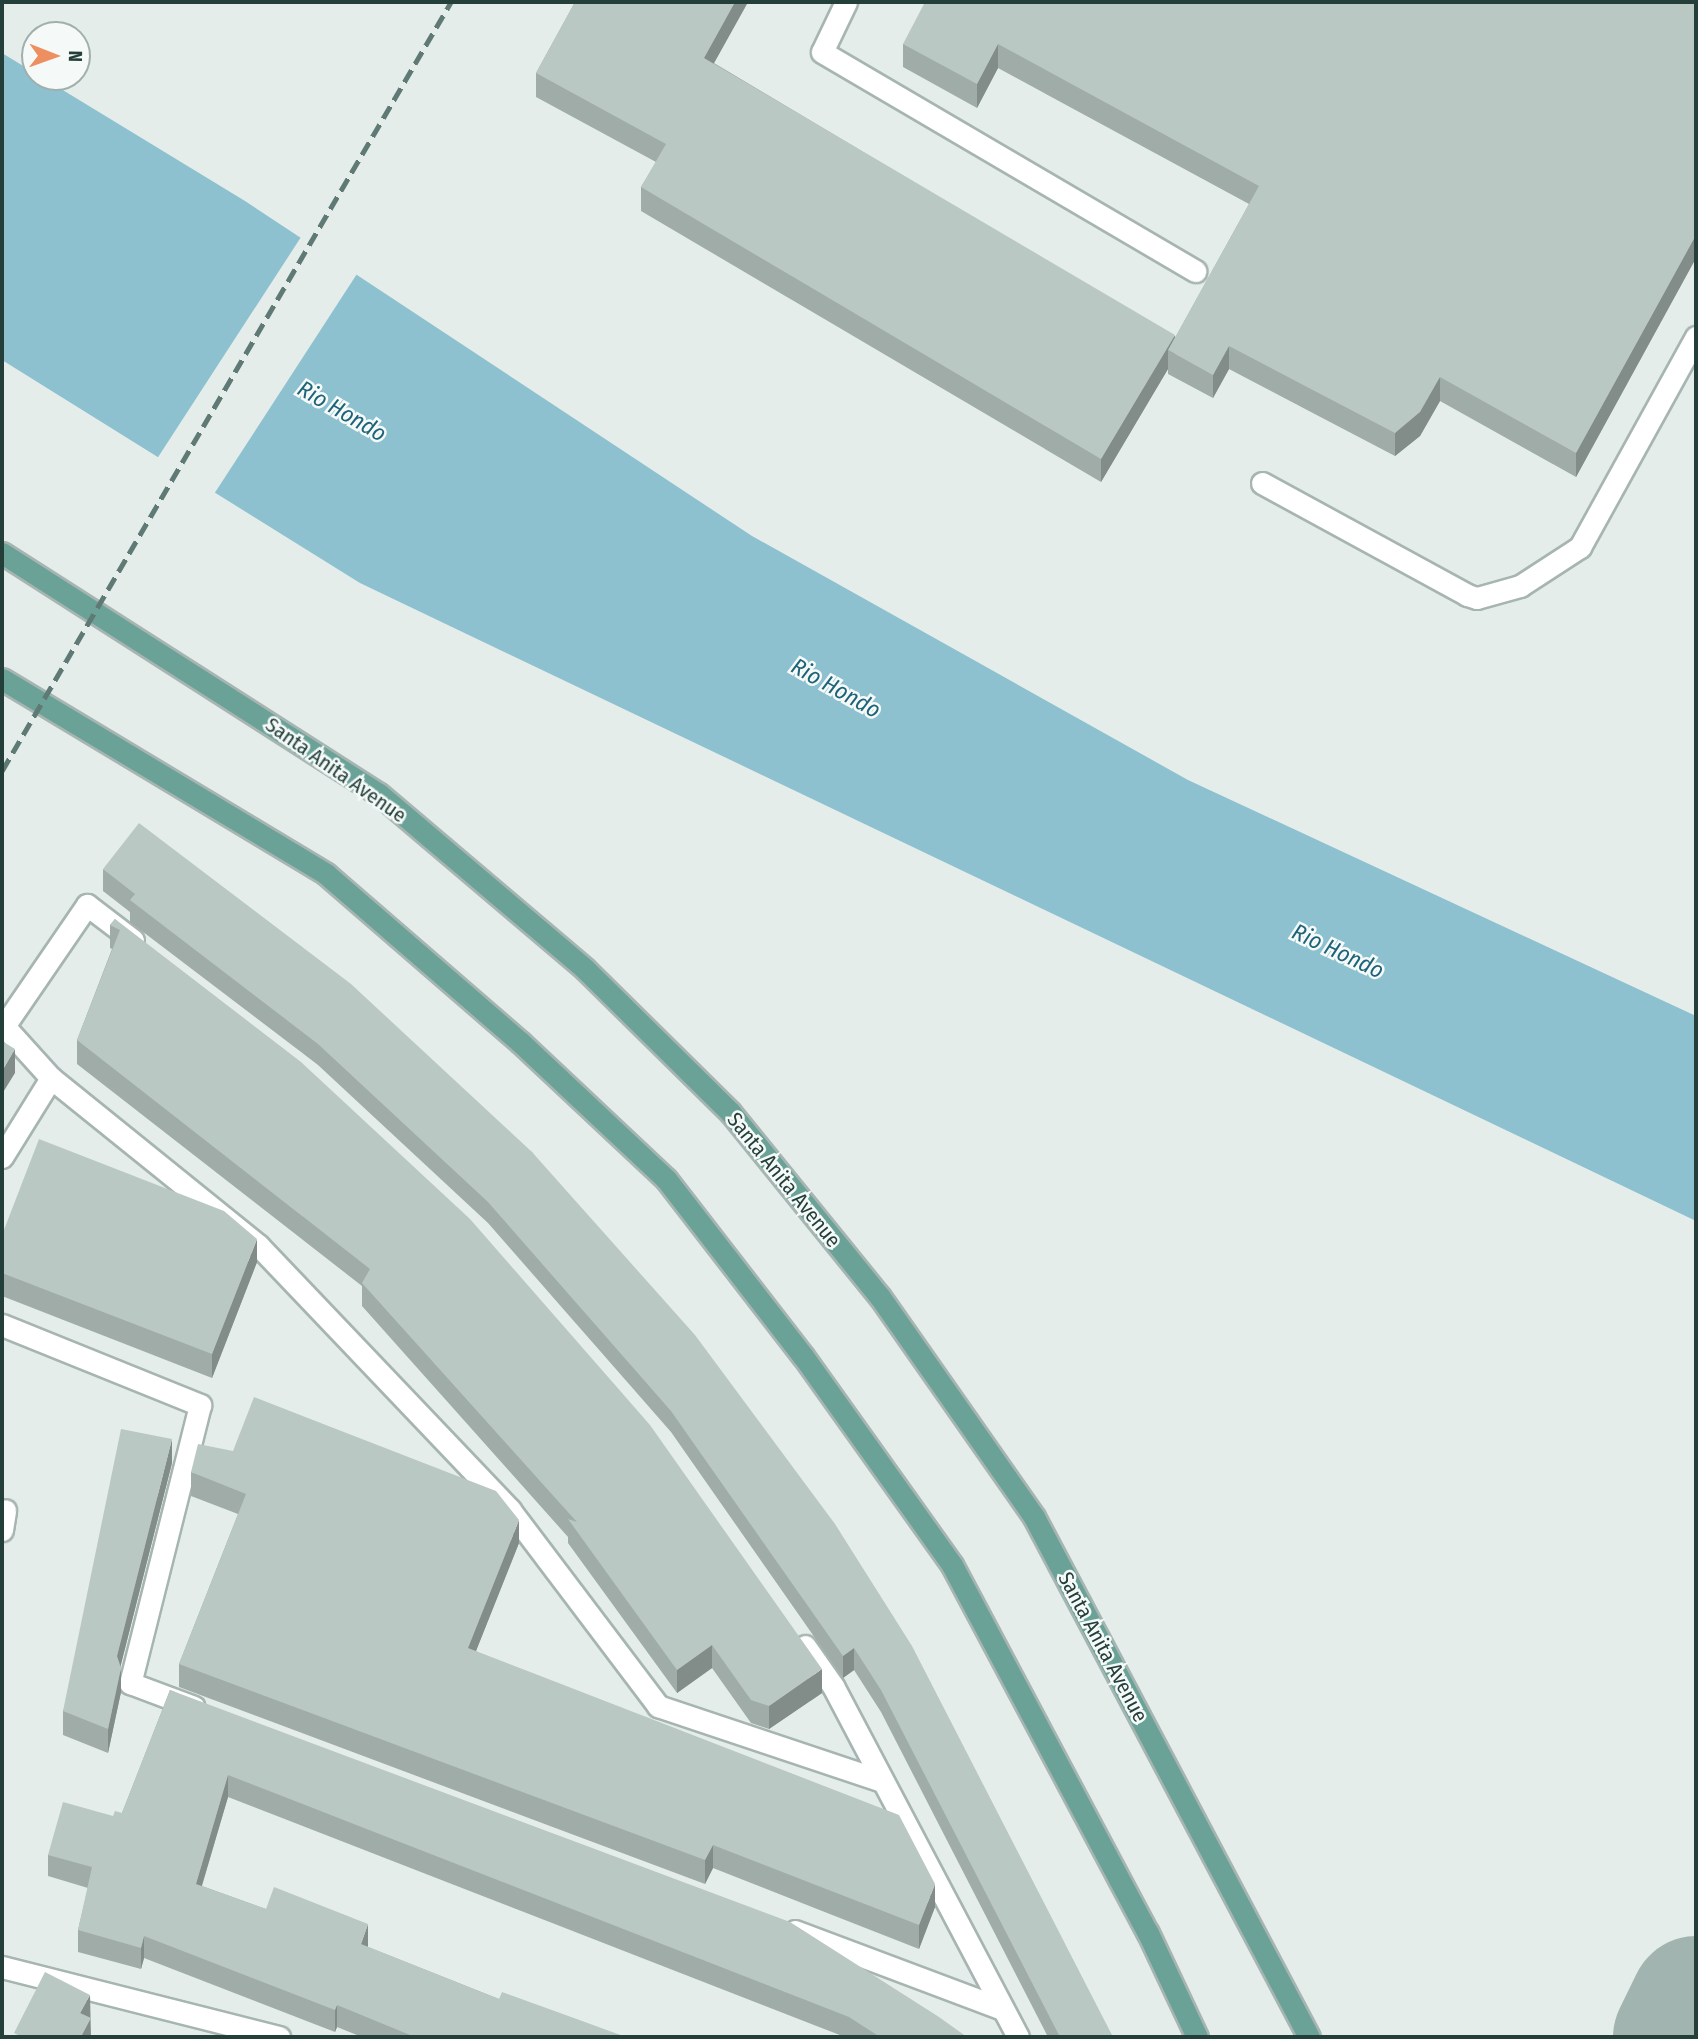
<!DOCTYPE html>
<html>
<head>
<meta charset="utf-8">
<style>
  body { margin:0 }
  #map { position:relative; width:1698px; height:2039px; overflow:hidden; background:#e4edea; font-family:"Fira Sans Condensed",sans-serif }
  div>[style] { position:absolute }
  .water>* { inset:0; background:#8ec1d0 }
  .pier>* { inset:0; background:#e4edea; transform-origin:0 0 }
  .taxiway>* { height:133px; margin:-66.5px; padding:0 66.5px; transform-origin:66.5px; border-radius:66.5px; background:#a2b4b0 }
  .roads { filter:drop-shadow(2px 0 #a7b5b2) drop-shadow(-2px 0 #a7b5b2) drop-shadow(0 2px #a7b5b2) drop-shadow(0 -2px #a7b5b2) }
  .service>* { height:21px; margin:-10.5px; padding:0 10.5px; transform-origin:10.5px; border-radius:10.5px; background:#fff }
  .minor>* { height:21px; margin:-10.5px; padding:0 10.5px; transform-origin:10.5px; border-radius:10.5px; background:#fff }
  .primary>* { height:21px; margin:-10.5px; padding:0 10.5px; transform-origin:10.5px; border-radius:10.5px; background:#6aa298 }
  .rail>* { height:5px; margin-top:-2.5px; transform-origin:0; background:repeating-linear-gradient(90deg,#5f7a75 0 14px,transparent 0 21px) }
  .wall>* { inset:0; background:#a0aca8 }
  .shaded-wall>* { inset:0; background:#828c88 }
  .building>* { inset:0; background:#bac8c3 }
  span { translate:-50% -50%; white-space:nowrap; text-align:center; line-height:1.15; -webkit-text-stroke:5px #f5faf8; paint-order:stroke }
  .street-label { font-size:21px; color:#243f3a }
  .water-label { font-size:23px; color:#1f637a; font-style:italic }
  .frame { position:absolute; inset:0; border:4px solid #243f3a; pointer-events:none }
  .north { position:absolute; left:21px; top:21px; width:70px; height:70px; box-sizing:border-box; background:#f5faf8; border:2px solid #a1afac; border-radius:50%; rotate:91deg; font-size:19px; font-weight:700; line-height:28px; text-align:center; color:#243f3a }
  .north::after { content:''; display:block; margin:auto; width:24px; height:32px; background:#ee8f61; clip-path:polygon(50% 0,100% 100%,50% 72%,0 100%) }
</style>
</head>
<body>
<div id="map">
  <div class="water">
    <div style="clip-path:polygon(2px 53px,245px 201px,752px 536px,1188px 780px,1696px 1016px,1696px 1221px,360px 583px,2px 360px)"></div>
  </div>
  <div class="pier">
    <div style="left:303px;top:234px;width:67px;height:271px;rotate:33deg"></div>
  </div>
  <div class="taxiway">
    <div style="left:1679px;top:2037px;width:39px;rotate:-64deg"></div>
  </div>
  <div class="roads">
    <div class="service">
      <div style="left:846px;top:2px;width:55px;rotate:115.6deg"></div>
      <div style="left:822px;top:52px;width:433px;rotate:30.4deg"></div>
      <div style="left:1262px;top:483px;width:234px;rotate:28.6deg"></div>
      <div style="left:1467px;top:595px;width:10px;rotate:17deg"></div>
      <div style="left:1477px;top:598px;width:45px;rotate:-15.6deg"></div>
      <div style="left:1520px;top:586px;width:72px;rotate:-33deg"></div>
      <div style="left:1580px;top:547px;width:240px;rotate:-61.1deg"></div>
      <div style="left:133px;top:940px;width:58px;rotate:-142.7deg"></div>
      <div style="left:87px;top:905px;width:147px;rotate:124.4deg"></div>
      <div style="left:4px;top:1026px;width:70px;rotate:47.9deg"></div>
      <div style="left:51px;top:1078px;width:267px;rotate:38.9deg"></div>
      <div style="left:259px;top:1246px;width:364px;rotate:46.4deg"></div>
      <div style="left:510px;top:1510px;width:246px;rotate:52.9deg"></div>
      <div style="left:658px;top:1706px;width:236px;rotate:18.5deg"></div>
      <div style="left:2px;top:1157px;width:93px;rotate:-58.2deg"></div>
      <div style="left:2px;top:1325px;width:214px;rotate:22deg"></div>
      <div style="left:200px;top:1405px;width:287px;rotate:104.1deg"></div>
      <div style="left:130px;top:1683px;width:68px;rotate:20.6deg"></div>
      <div style="left:805px;top:1646px;width:49px;rotate:55deg"></div>
      <div style="left:833px;top:1686px;width:397px;rotate:62.2deg"></div>
      <div style="left:795px;top:1931px;width:222px;rotate:20.6deg"></div>
      <div style="left:2px;top:1967px;width:286px;rotate:14.2deg"></div>
    </div>
    <div class="minor">
      <div style="left:2px;top:1530px;width:20px;rotate:-81deg"></div>
    </div>
    <div class="primary">
      <div style="left:2px;top:553px;width:447px;rotate:32.6deg"></div>
      <div style="left:379px;top:794px;width:270px;rotate:40.3deg"></div>
      <div style="left:585px;top:969px;width:204px;rotate:44.6deg"></div>
      <div style="left:730px;top:1112px;width:238px;rotate:51deg"></div>
      <div style="left:880px;top:1297px;width:269px;rotate:55deg"></div>
      <div style="left:1034px;top:1517px;width:588px;rotate:62.13deg"></div>
      <div style="left:2px;top:679px;width:378px;rotate:31deg"></div>
      <div style="left:326px;top:874px;width:257px;rotate:40.9deg"></div>
      <div style="left:520px;top:1042px;width:200px;rotate:43.2deg"></div>
      <div style="left:666px;top:1179px;width:224px;rotate:52.3deg"></div>
      <div style="left:803px;top:1356px;width:257px;rotate:54.5deg"></div>
      <div style="left:952px;top:1565px;width:417px;rotate:62deg"></div>
      <div style="left:1148px;top:1933px;width:115px;rotate:64.8deg"></div>
    </div>
  </div>
  <div class="rail">
    <div style="left:2px;top:771px;width:890px;rotate:-59.72deg"></div>
  </div>
  <div class="wall">
    <div style="clip-path:polygon(575px 2px,748px 2px,714px 63px,1175px 338px,1249px 204px,998px 68px,977px 108px,903px 67px,903px 44px,1696px 3px,1696px 258px,1576px 477px,1440px 401px,1420px 436px,1395px 456px,1229px 369px,1213px 398px,1168px 374px,1168px 369px,1101px 482px,641px 211px,641px 187px,656px 162px,536px 97px,536px 73px)"></div>
    <div style="clip-path:polygon(103px 869px,532px 1152px,1113px 2037px,1048px 2037px,881px 1712px,854px 1670px,843px 1678px,671px 1432px,488px 1223px,318px 1065px,130px 922px,130px 912px,103px 891px)"></div>
    <div style="clip-path:polygon(115px 919px,822px 1693px,769px 1729px,751px 1723px,712px 1668px,677px 1693px,568px 1543px,568px 1537px,362px 1306px,362px 1286px,77px 1064px,77px 1040px,112px 949px,110px 948px,110px 925px)"></div>
    <div style="clip-path:polygon(2px 1235px,257px 1262px,212px 1378px,2px 1296px)"></div>
    <div style="clip-path:polygon(172px 1463px,120px 1668px,121px 1692px,108px 1753px,63px 1735px,63px 1711px)"></div>
    <div style="clip-path:polygon(191px 1472px,519px 1543px,476px 1651px,935px 1907px,919px 1949px,713px 1868px,705px 1884px,179px 1687px,179px 1664px,238px 1514px,191px 1496px)"></div>
    <div style="clip-path:polygon(170px 1690px,967px 2037px,845px 2037px,228px 1797px,202px 1886px,368px 1946px,368px 1947px,499px 1999px,626px 2037px,362px 2037px,337px 2027px,335px 2032px,144px 1958px,141px 1969px,78px 1952px,78px 1930px,88px 1888px,48px 1876px,48px 1855px,122px 1813px)"></div>
  </div>
  <div class="shaded-wall">
    <div style="clip-path:polygon(735px 2px,748px 2px,704px 81px,704px 58px)"></div>
    <div style="clip-path:polygon(998px 44px,998px 68px,977px 108px,977px 84px)"></div>
    <div style="clip-path:polygon(1696px 235px,1696px 258px,1576px 477px,1576px 453px)"></div>
    <div style="clip-path:polygon(1175px 335px,1175px 354px,1168px 350px,1168px 369px,1101px 482px,1101px 459px)"></div>
    <div style="clip-path:polygon(1229px 346px,1229px 369px,1213px 398px,1213px 375px)"></div>
    <div style="clip-path:polygon(1440px 377px,1440px 401px,1420px 436px,1395px 456px,1395px 433px)"></div>
    <div style="clip-path:polygon(15px 1049px,15px 1073px,2px 1094px,2px 1071px)"></div>
    <div style="clip-path:polygon(257px 1239px,257px 1262px,212px 1378px,212px 1354px)"></div>
    <div style="clip-path:polygon(172px 1439px,172px 1463px,117px 1680px,117px 1656px)"></div>
    <div style="clip-path:polygon(519px 1520px,519px 1543px,468px 1671px,468px 1648px)"></div>
    <div style="clip-path:polygon(712px 1645px,712px 1668px,677px 1693px,677px 1670px)"></div>
    <div style="clip-path:polygon(854px 1648px,854px 1670px,843px 1678px,843px 1656px)"></div>
    <div style="clip-path:polygon(121px 1668px,121px 1692px,108px 1753px,108px 1729px)"></div>
    <div style="clip-path:polygon(822px 1669px,822px 1693px,769px 1729px,769px 1706px)"></div>
    <div style="clip-path:polygon(228px 1775px,228px 1797px,196px 1905px,196px 1884px)"></div>
    <div style="clip-path:polygon(713px 1845px,713px 1868px,705px 1884px,705px 1860px)"></div>
    <div style="clip-path:polygon(935px 1884px,935px 1907px,919px 1949px,919px 1925px)"></div>
    <div style="clip-path:polygon(368px 1924px,368px 1946px,361px 1966px,361px 1944px)"></div>
    <div style="clip-path:polygon(144px 1936px,144px 1958px,141px 1969px,141px 1948px)"></div>
    <div style="clip-path:polygon(90px 1995px,91px 2037px,80px 2037px,80px 2013px)"></div>
    <div style="clip-path:polygon(337px 2005px,337px 2027px,335px 2032px,335px 2010px)"></div>
  </div>
  <div class="building">
    <div style="clip-path:polygon(575px 2px,735px 2px,704px 58px,1175px 335px,1101px 459px,641px 187px,666px 144px,536px 73px)"></div>
    <div style="clip-path:polygon(925px 2px,1695px 2px,1696px 3px,1696px 235px,1576px 453px,1440px 377px,1420px 412px,1395px 433px,1229px 346px,1213px 375px,1168px 350px,1259px 186px,998px 44px,977px 84px,903px 44px)"></div>
    <div style="clip-path:polygon(139px 823px,351px 984px,532px 1152px,695px 1335px,835px 1524px,912px 1646px,1113px 2037px,1060px 2037px,881px 1690px,854px 1648px,843px 1656px,671px 1411px,488px 1202px,318px 1044px,130px 900px,135px 894px,103px 869px)"></div>
    <div style="clip-path:polygon(115px 919px,301px 1062px,470px 1219px,650px 1425px,822px 1669px,769px 1706px,751px 1700px,712px 1645px,677px 1670px,568px 1519px,577px 1522px,362px 1283px,370px 1269px,77px 1040px,120px 930px,110px 925px)"></div>
    <div style="clip-path:polygon(2px 1041px,15px 1049px,2px 1071px)"></div>
    <div style="clip-path:polygon(39px 1139px,224px 1211px,257px 1239px,212px 1354px,2px 1273px,2px 1235px)"></div>
    <div style="clip-path:polygon(254px 1397px,496px 1491px,519px 1520px,468px 1648px,899px 1815px,935px 1884px,919px 1925px,713px 1845px,705px 1860px,179px 1664px,246px 1494px,191px 1472px,198px 1444px,233px 1451px)"></div>
    <div style="clip-path:polygon(121px 1429px,172px 1439px,117px 1656px,121px 1668px,108px 1729px,63px 1711px)"></div>
    <div style="clip-path:polygon(170px 1690px,790px 1922px,939px 2017px,967px 2037px,880px 2037px,849px 2017px,228px 1775px,196px 1884px,266px 1909px,274px 1887px,368px 1924px,361px 1944px,499px 1999px,502px 1992px,626px 2037px,415px 2037px,337px 2005px,335px 2010px,144px 1936px,141px 1948px,78px 1930px,92px 1867px,48px 1855px,63px 1802px,113px 1816px,115px 1811px,122px 1813px)"></div>
    <div style="clip-path:polygon(45px 1972px,90px 1995px,80px 2013px,91px 2018px,81px 2037px,22px 2037px,14px 2033px)"></div>
  </div>
  <div class="street-label">
    <span style="left:336px;top:770px;rotate:35deg">Santa Anita Avenue</span>
    <span style="left:784px;top:1180px;rotate:51deg">Santa Anita Avenue</span>
    <span style="left:1103px;top:1647px;rotate:62deg">Santa Anita Avenue</span>
  </div>
  <div class="water-label">
    <span style="left:342px;top:411px;rotate:30deg">Rio Hondo</span>
    <span style="left:836px;top:688px;rotate:29deg">Rio Hondo</span>
    <span style="left:1338px;top:951px;rotate:25deg">Rio Hondo</span>
  </div>
  <div class="frame"></div>
  <div class="north">N</div>
</div>
</body>
</html>
